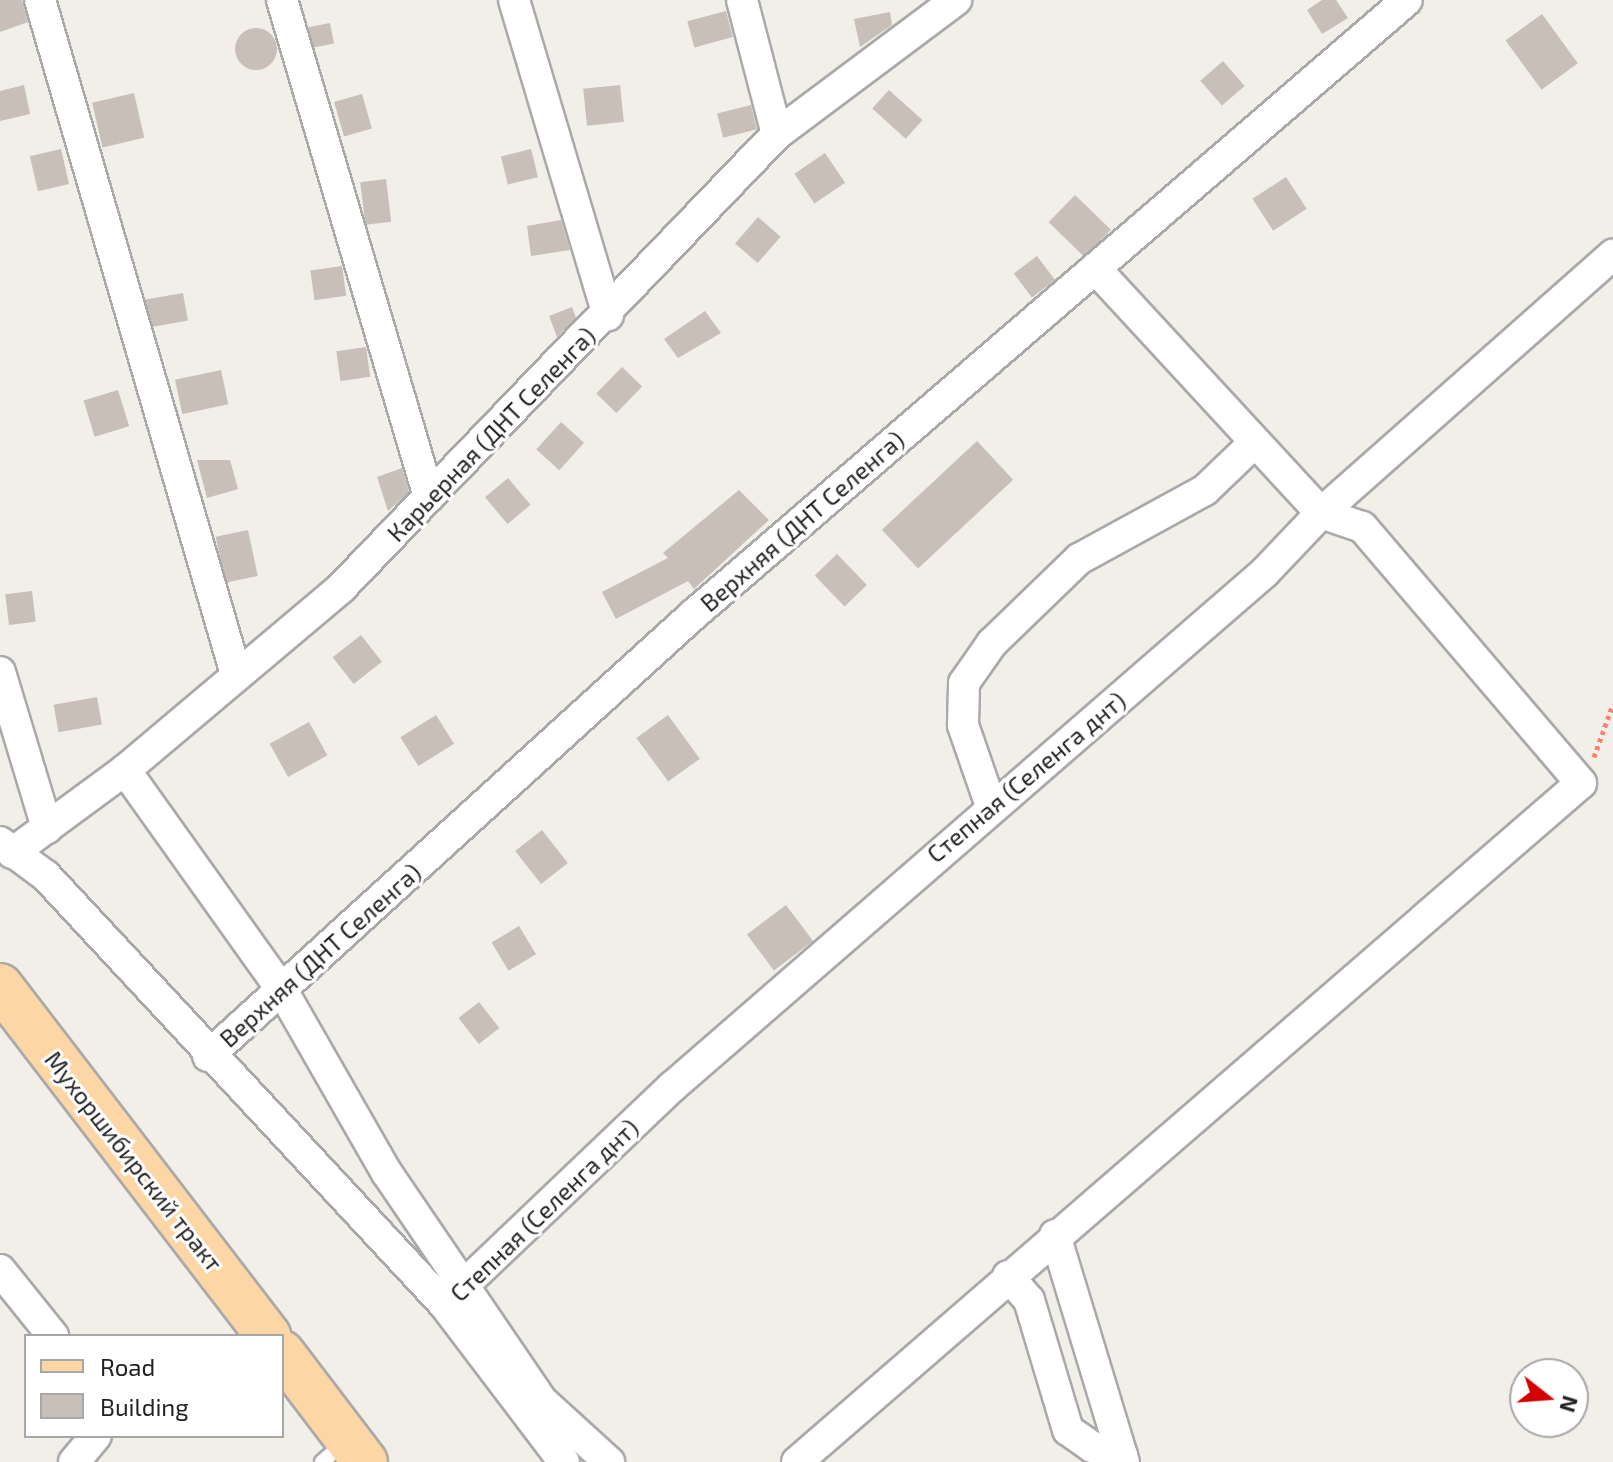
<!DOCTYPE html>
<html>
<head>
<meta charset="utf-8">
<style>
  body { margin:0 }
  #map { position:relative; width:1613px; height:1462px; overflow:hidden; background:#f2efe9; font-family:"Exo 2",sans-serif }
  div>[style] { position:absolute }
  .building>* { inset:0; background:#c7bfb8; transform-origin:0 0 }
  .round { border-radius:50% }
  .path>* { height:5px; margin-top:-2.5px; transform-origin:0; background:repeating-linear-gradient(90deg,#fa8072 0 4px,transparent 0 8px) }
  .roads { filter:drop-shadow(2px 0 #a9a9a9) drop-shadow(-2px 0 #a9a9a9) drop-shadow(0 2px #a9a9a9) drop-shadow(0 -2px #a9a9a9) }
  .lane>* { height:14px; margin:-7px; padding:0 7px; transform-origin:7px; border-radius:7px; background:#fff }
  .street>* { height:30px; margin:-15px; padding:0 15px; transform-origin:15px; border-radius:15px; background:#fff }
  .primary>* { height:44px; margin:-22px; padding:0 22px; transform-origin:22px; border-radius:22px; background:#fcd6a4 }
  span { translate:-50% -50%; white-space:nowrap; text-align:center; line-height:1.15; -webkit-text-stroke:6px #fff; paint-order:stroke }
  .street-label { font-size:24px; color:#222 }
  .legend { position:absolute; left:24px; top:1334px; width:260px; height:104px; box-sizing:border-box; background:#fff; border:2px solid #a7a7a7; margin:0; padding:10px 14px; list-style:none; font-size:24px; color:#222 }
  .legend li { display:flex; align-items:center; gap:16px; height:40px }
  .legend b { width:40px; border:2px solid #a7a7a7 }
  .north { position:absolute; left:1509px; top:1358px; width:80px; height:80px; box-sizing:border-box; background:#fff; border:2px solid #a7a7a7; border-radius:50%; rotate:107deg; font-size:22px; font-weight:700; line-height:32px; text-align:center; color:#222 }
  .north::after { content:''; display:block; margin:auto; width:28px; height:36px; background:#d40000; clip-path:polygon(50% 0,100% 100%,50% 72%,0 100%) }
</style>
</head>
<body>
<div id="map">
  <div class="building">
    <div style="clip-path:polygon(0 0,22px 0,28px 22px,0 32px)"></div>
    <div style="clip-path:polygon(1322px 0,1336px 0,1348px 18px,1322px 34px,1307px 10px)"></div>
    <div style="left:726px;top:11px;width:27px;height:40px;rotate:75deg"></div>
    <div style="clip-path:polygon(890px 12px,892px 25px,860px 47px,854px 19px)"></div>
    <div style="left:1542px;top:14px;width:61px;height:45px;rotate:54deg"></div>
    <div style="left:330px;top:23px;width:21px;height:22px;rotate:79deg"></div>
    <div class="round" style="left:235px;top:28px;width:42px;height:42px"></div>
    <div style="left:1223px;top:61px;width:33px;height:30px;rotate:49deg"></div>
    <div style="clip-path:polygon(24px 85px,30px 114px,0 121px,0 91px)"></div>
    <div style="left:620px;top:85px;width:37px;height:37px;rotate:84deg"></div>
    <div style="left:889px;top:90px;width:45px;height:25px;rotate:42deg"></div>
    <div style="left:134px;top:93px;width:46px;height:43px;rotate:77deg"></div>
    <div style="left:362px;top:94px;width:36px;height:29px;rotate:74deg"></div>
    <div style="left:751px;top:105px;width:25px;height:35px;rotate:76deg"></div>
    <div style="left:61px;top:149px;width:36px;height:32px;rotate:77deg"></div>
    <div style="left:531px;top:149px;width:29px;height:31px;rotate:76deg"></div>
    <div style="left:825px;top:153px;width:36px;height:37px;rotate:56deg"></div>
    <div style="left:1286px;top:177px;width:38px;height:40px;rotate:57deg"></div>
    <div style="left:386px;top:179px;width:43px;height:26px;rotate:83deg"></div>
    <div style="left:1075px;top:195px;width:50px;height:38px;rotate:44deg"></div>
    <div style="left:758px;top:217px;width:30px;height:35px;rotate:41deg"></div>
    <div style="clip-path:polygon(561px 220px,570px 250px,531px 256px,527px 226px)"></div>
    <div style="left:1037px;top:256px;width:30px;height:29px;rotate:53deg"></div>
    <div style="left:342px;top:266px;width:30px;height:32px;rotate:82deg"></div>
    <div style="left:183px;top:293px;width:28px;height:38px;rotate:80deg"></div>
    <div style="clip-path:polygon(572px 307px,576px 318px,557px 337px,549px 316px)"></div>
    <div style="clip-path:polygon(705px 311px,721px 333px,678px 358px,664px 339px)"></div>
    <div style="left:366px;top:347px;width:30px;height:30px;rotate:82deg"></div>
    <div style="left:622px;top:367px;width:28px;height:37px;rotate:44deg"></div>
    <div style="left:221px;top:370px;width:35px;height:47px;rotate:78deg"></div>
    <div style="left:118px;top:390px;width:38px;height:36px;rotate:73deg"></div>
    <div style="left:561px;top:422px;width:31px;height:37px;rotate:42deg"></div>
    <div style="left:977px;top:441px;width:53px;height:130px;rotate:47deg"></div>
    <div style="clip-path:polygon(197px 460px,230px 460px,238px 489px,207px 498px)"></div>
    <div style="clip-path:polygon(402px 468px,409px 492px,388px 511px,377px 477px)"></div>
    <div style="left:508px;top:478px;width:35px;height:30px;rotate:50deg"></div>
    <div style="clip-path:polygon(739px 490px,769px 520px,694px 589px,688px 581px,616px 619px,602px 592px,668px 558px,663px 553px)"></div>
    <div style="left:248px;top:530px;width:47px;height:33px;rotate:78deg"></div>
    <div style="left:837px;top:554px;width:43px;height:31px;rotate:46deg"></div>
    <div style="left:32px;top:591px;width:31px;height:27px;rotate:83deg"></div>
    <div style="left:361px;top:635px;width:34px;height:36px;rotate:52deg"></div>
    <div style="left:97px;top:697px;width:28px;height:44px;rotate:80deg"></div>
    <div style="left:436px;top:715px;width:34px;height:42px;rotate:58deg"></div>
    <div style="left:668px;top:715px;width:54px;height:39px;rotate:54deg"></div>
    <div style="left:309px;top:722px;width:38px;height:45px;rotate:61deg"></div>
    <div style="left:542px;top:830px;width:42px;height:34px;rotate:52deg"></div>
    <div style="left:786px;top:905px;width:45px;height:49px;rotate:53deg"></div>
    <div style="left:519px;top:926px;width:33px;height:32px;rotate:59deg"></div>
    <div style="left:479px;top:1002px;width:33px;height:26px;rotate:52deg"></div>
  </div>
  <div class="path">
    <div style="left:1594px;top:757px;width:56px;rotate:-70.3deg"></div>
  </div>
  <div class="roads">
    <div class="lane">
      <div style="left:322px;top:1462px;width:30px;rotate:-41deg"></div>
    </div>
    <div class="street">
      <div style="left:40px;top:0;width:702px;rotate:73.79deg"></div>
      <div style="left:282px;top:0;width:518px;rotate:73.52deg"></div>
      <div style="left:514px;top:0;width:329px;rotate:73.4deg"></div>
      <div style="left:742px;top:0;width:138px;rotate:75.4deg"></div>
      <div style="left:0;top:672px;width:163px;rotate:73.2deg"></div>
      <div style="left:125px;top:770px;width:270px;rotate:54.5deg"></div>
      <div style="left:282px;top:990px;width:211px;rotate:60.2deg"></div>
      <div style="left:387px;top:1173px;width:276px;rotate:55.8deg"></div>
      <div style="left:542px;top:1401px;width:91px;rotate:42.3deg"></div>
      <div style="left:991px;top:806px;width:86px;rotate:-109.1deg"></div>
      <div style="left:963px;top:725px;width:42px;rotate:-88.6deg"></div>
      <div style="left:964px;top:683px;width:49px;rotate:-55deg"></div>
      <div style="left:992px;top:643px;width:121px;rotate:-44deg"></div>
      <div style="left:1079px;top:559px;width:144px;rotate:-28.7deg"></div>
      <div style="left:1205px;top:490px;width:69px;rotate:-43.8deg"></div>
      <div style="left:0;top:842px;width:57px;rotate:36.5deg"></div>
      <div style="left:46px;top:876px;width:584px;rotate:47.08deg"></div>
      <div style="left:444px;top:1304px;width:198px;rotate:52.8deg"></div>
      <div style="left:12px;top:853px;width:140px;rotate:-36.3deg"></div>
      <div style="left:125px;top:770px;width:282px;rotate:-40.1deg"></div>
      <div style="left:341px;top:588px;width:629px;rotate:-46.16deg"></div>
      <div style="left:777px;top:134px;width:224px;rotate:-36.8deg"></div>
      <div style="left:208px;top:1056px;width:656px;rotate:-42.28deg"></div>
      <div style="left:693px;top:615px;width:942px;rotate:-40.74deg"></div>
      <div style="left:1055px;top:1235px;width:237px;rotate:73.1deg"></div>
      <div style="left:0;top:1270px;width:85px;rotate:51.2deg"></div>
      <div style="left:1008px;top:1276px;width:32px;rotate:49deg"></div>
      <div style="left:1029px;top:1300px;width:136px;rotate:73.3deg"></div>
      <div style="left:1068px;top:1430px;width:29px;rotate:35deg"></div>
      <div style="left:1092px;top:1447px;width:31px;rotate:15deg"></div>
      <div style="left:444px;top:1304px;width:315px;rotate:-43.6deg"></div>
      <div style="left:672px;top:1087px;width:785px;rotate:-40.97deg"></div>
      <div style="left:1265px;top:572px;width:81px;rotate:-46.5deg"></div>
      <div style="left:1321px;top:513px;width:390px;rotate:-41.5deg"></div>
      <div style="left:74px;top:1462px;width:34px;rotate:-50deg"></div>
      <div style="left:797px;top:1462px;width:1037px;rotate:-40.89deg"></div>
      <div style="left:1581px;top:783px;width:337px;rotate:-130.5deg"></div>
      <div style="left:1362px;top:527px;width:43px;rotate:-161.1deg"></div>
      <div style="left:1321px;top:513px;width:333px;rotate:-132.7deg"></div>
    </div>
    <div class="primary">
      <div style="left:0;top:986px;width:441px;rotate:52.5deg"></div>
      <div style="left:282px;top:1353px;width:137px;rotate:52.7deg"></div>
    </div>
  </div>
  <div class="street-label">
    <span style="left:491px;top:434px;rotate:-46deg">Карьерная (ДНТ Селенга)</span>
    <span style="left:802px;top:521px;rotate:-41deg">Верхняя (ДНТ Селенга)</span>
    <span style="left:1026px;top:777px;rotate:-40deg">Степная (Селенга днт)</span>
    <span style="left:320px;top:955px;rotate:-42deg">Верхняя (ДНТ Селенга)</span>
    <span style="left:134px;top:1161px;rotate:52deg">Мухоршибирский тракт</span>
    <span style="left:544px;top:1210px;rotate:-44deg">Степная (Селенга днт)</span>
  </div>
  <ul class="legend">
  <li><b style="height:10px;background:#fcd6a4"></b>Road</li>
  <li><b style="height:22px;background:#c7bfb8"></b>Building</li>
  </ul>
  <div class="north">N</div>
</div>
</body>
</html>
